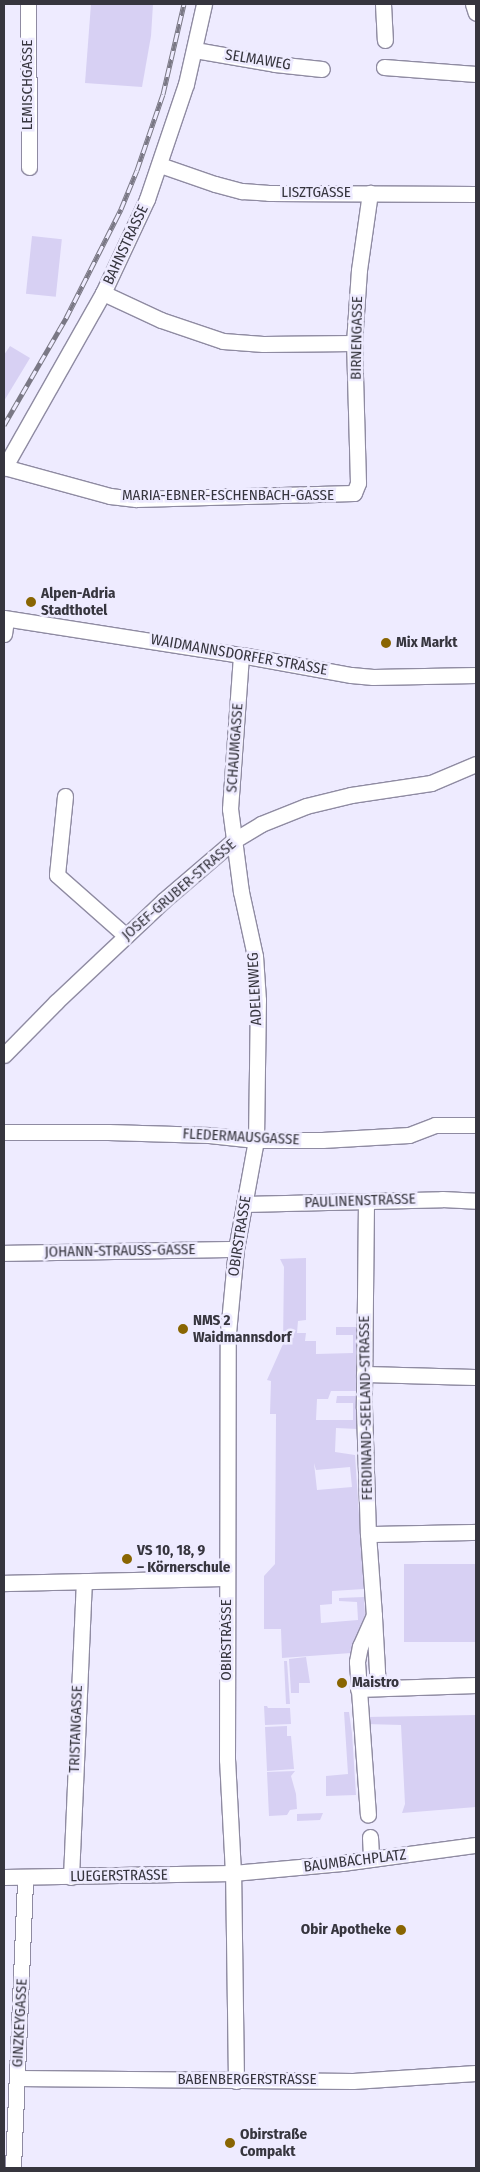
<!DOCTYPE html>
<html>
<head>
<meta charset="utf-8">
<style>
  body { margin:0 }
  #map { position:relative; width:480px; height:2172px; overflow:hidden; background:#eeebff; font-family:"Fira Sans Condensed",sans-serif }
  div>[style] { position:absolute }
  .green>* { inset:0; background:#d7d0f3; transform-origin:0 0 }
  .roads { filter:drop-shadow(1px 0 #8f8ba2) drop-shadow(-1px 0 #8f8ba2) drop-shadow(0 1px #8f8ba2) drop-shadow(0 -1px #8f8ba2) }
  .minor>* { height:15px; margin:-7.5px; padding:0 7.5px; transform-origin:7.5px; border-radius:7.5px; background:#fff }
  .rail>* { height:5px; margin-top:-2.5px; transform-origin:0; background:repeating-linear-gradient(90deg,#eeebff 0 9px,#7a7885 0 18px); box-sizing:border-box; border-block:1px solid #7a7885 }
  .dots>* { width:14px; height:14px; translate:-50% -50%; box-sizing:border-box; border:2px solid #eeebff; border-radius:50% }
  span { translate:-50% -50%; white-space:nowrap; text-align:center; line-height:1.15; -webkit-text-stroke:5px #eeebff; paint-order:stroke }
  .street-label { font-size:15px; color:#36353e }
  .poi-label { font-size:15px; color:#36353e; font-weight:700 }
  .left { translate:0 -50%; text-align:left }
  .right { translate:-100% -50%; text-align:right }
  .frame { position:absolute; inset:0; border:5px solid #36353e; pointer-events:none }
</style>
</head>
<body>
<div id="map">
  <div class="green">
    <div style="clip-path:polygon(91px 4px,153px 4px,151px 36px,142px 87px,85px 83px)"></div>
    <div style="left:32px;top:236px;width:30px;height:58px;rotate:6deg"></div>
    <div style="clip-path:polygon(10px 346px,30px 358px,4px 401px,4px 355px)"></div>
    <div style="clip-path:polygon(evenodd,306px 1258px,306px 1320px,298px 1321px,297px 1333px,306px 1333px,305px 1341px,316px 1341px,316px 1354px,353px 1353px,353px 1335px,336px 1335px,336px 1327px,358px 1327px,357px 1391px,331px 1391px,328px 1399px,317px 1399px,316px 1420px,353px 1420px,353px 1403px,336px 1403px,337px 1396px,358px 1396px,358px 1429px,336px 1428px,335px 1452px,355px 1455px,364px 1589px,332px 1591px,332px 1604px,320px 1605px,321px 1623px,358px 1620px,357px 1602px,339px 1601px,339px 1598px,364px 1597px,365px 1615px,351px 1653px,282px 1658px,281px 1629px,264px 1629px,264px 1576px,275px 1564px,276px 1414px,270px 1414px,271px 1381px,267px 1380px,283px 1344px,284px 1267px,280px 1259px,306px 1258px,314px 1463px,316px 1470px,350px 1467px,352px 1487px,317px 1490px,314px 1463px)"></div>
    <div style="left:476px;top:1564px;width:78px;height:72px;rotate:90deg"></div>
    <div style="clip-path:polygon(306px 1657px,310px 1683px,299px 1683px,299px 1693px,291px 1693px,289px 1659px)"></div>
    <div style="clip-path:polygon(284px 1661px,287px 1661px,290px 1704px,286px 1704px)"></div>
    <div style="clip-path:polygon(264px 1706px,267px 1706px,268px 1708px,290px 1708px,291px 1724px,265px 1725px)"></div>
    <div style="clip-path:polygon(344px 1712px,349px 1712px,352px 1733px,356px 1795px,326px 1796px,326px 1776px,348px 1774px)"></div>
    <div style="clip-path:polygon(476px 1715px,476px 1807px,402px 1813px,405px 1804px,401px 1725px,366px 1724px,366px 1717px)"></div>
    <div style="clip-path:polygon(287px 1726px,287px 1736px,291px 1736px,294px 1769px,267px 1771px,265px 1727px)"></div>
    <div style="clip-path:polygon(295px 1771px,291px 1776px,296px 1794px,297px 1809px,290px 1810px,287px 1815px,269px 1816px,267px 1772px)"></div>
    <div style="clip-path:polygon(323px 1813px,320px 1820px,297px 1821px,297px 1814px)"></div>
  </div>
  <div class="roads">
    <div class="minor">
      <div style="left:28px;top:4px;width:163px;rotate:89.6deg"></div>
      <div style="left:383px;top:4px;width:36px;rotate:87deg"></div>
      <div style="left:473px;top:4px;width:9px;rotate:72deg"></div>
      <div style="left:195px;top:50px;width:81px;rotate:9.9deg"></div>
      <div style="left:275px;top:64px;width:47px;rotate:6.1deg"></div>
      <div style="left:384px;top:67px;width:92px;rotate:4.4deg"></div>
      <div style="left:160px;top:165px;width:58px;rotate:19.1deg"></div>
      <div style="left:215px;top:184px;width:28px;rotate:15deg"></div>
      <div style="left:242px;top:191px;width:27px;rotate:4deg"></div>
      <div style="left:269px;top:193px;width:207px;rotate:0.3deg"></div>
      <div style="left:103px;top:293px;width:64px;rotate:25deg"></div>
      <div style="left:161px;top:320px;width:65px;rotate:18.7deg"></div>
      <div style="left:223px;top:341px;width:40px;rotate:4.3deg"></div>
      <div style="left:263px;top:344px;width:91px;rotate:-0.6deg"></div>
      <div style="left:4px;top:467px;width:110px;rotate:15.3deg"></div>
      <div style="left:110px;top:496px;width:26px;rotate:7deg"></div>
      <div style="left:136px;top:499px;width:218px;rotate:-1.6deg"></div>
      <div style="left:354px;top:493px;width:11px;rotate:-68deg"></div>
      <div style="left:358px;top:483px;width:140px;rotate:-91.6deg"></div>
      <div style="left:354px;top:343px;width:73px;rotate:-86.1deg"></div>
      <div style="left:359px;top:270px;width:78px;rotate:-81.9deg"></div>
      <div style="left:4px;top:468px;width:201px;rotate:-60.5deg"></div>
      <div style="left:103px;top:293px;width:104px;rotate:-64.9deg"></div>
      <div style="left:147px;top:199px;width:121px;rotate:-71.3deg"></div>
      <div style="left:186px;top:84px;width:82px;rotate:-77.3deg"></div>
      <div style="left:4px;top:618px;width:240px;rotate:8.9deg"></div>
      <div style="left:241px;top:655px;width:112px;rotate:10.3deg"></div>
      <div style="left:351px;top:675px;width:22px;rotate:5deg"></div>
      <div style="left:373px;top:677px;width:103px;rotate:-1.1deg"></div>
      <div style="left:4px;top:634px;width:15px;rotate:-82deg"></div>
      <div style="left:65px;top:796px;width:79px;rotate:95.8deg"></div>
      <div style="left:57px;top:875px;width:92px;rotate:41.5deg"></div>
      <div style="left:4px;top:1055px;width:74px;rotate:-45.5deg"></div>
      <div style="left:56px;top:1002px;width:147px;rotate:-43.3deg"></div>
      <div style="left:163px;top:901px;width:92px;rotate:-40.6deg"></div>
      <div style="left:233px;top:841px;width:33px;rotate:-31deg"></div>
      <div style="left:261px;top:824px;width:48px;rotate:-21.8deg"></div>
      <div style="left:306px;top:806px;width:46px;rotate:-13.7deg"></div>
      <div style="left:351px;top:795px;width:81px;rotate:-8.5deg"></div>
      <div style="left:431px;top:783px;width:49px;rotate:-22.9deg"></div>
      <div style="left:4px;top:1132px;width:104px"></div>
      <div style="left:108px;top:1132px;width:101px;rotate:1.7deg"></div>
      <div style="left:209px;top:1135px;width:47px;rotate:6.1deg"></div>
      <div style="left:256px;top:1140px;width:66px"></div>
      <div style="left:322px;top:1140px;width:87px;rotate:-3.3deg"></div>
      <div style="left:409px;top:1135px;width:28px;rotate:-21deg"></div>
      <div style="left:435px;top:1125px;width:41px"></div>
      <div style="left:366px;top:1201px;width:207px;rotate:90.6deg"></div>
      <div style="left:364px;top:1408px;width:126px;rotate:88.2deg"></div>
      <div style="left:368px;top:1534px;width:81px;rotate:85.8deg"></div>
      <div style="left:374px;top:1615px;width:34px;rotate:114deg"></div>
      <div style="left:360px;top:1646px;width:16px;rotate:101deg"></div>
      <div style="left:357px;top:1662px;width:153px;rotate:85.9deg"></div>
      <div style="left:244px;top:1204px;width:198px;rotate:-1.4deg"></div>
      <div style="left:442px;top:1199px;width:34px;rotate:3deg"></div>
      <div style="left:4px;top:1253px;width:232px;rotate:-1deg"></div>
      <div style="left:364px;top:1374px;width:112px;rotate:1.5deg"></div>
      <div style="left:368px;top:1534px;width:108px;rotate:-1.1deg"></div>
      <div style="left:4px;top:1583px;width:223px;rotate:-1.3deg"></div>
      <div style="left:374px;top:1617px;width:71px;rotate:86.8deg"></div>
      <div style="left:358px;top:1689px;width:118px;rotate:-1.9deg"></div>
      <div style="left:370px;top:1837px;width:22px;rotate:87deg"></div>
      <div style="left:4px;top:1877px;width:229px;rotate:-1deg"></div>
      <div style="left:233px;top:1873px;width:109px;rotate:-5.2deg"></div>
      <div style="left:342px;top:1863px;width:135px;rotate:-7.7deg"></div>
      <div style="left:71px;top:1877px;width:296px;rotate:-87.5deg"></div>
      <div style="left:17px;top:2078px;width:336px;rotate:0.5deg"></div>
      <div style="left:353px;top:2081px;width:123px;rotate:-3.7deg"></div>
      <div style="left:236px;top:2081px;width:208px;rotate:-90.8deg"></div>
      <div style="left:233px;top:1873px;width:113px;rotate:-93deg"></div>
      <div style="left:227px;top:1760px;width:427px;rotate:-89.9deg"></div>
      <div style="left:228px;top:1333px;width:84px;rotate:-84.6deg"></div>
      <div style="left:236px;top:1249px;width:111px;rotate:-79.6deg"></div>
      <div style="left:256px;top:1140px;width:140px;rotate:-89.2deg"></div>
      <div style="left:258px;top:1000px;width:44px;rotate:-93.9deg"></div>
      <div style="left:255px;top:956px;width:66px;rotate:-102.3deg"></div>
      <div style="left:241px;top:892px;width:84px;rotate:-97.5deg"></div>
      <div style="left:230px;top:809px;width:154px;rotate:-85.9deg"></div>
      <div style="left:13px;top:2168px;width:291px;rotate:-87.6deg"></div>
    </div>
  </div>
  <div class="rail">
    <div style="left:4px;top:425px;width:124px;rotate:-59.9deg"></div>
    <div style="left:66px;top:318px;width:122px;rotate:-63.2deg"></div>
    <div style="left:121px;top:209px;width:42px;rotate:-67.7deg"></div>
    <div style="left:137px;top:170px;width:80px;rotate:-71.1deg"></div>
    <div style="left:163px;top:94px;width:92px;rotate:-76.9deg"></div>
  </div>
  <div class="dots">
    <div style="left:31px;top:602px;background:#896502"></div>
    <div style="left:386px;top:643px;background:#896502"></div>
    <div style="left:183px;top:1329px;background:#896502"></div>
    <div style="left:127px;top:1559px;background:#896502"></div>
    <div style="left:342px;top:1683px;background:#896502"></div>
    <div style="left:401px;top:1930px;background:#896502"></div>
    <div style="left:230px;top:2143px;background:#896502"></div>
  </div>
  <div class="street-label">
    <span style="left:258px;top:60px;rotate:9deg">SELMAWEG</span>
    <span style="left:28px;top:85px;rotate:-90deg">LEMISCHGASSE</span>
    <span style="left:316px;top:193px">LISZTGASSE</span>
    <span style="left:126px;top:245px;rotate:-65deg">BAHNSTRASSE</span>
    <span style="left:357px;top:338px;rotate:-89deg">BIRNENGASSE</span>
    <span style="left:228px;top:496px">MARIA-EBNER-ESCHENBACH-GASSE</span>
    <span style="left:239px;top:655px;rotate:10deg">WAIDMANNSDORFER STRASSE</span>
    <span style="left:235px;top:748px;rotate:-86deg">SCHAUMGASSE</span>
    <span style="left:179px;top:890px;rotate:-41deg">JOSEF-GRUBER-STRASSE</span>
    <span style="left:255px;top:989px;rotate:-93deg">ADELENWEG</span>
    <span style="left:241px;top:1137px;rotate:3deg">FLEDERMAUSGASSE</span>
    <span style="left:360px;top:1201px;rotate:-2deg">PAULINENSTRASSE</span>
    <span style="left:240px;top:1236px;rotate:-81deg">OBIRSTRASSE</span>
    <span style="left:120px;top:1251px;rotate:-1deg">JOHANN-STRAUSS-GASSE</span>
    <span style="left:366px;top:1408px;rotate:-91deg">FERDINAND-SEELAND-STRASSE</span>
    <span style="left:227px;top:1640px;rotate:-90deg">OBIRSTRASSE</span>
    <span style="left:76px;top:1729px;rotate:-88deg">TRISTANGASSE</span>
    <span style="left:355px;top:1861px;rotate:-7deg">BAUMBACHPLATZ</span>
    <span style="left:119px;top:1876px;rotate:-1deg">LUEGERSTRASSE</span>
    <span style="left:20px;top:2023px;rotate:-87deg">GINZKEYGASSE</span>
    <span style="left:247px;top:2080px">BABENBERGERSTRASSE</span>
  </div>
  <div class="poi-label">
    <span class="left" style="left:41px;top:602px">Alpen-Adria<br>Stadthotel</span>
    <span class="left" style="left:396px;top:643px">Mix Markt</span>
    <span class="left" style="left:193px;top:1329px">NMS 2<br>Waidmannsdorf</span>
    <span class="left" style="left:137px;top:1559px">VS 10, 18, 9<br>– Körnerschule</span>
    <span class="left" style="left:352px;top:1683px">Maistro</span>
    <span class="right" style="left:391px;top:1930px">Obir Apotheke</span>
    <span class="left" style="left:240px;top:2143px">Obirstraße<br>Compakt</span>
  </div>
  <div class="frame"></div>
</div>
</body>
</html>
